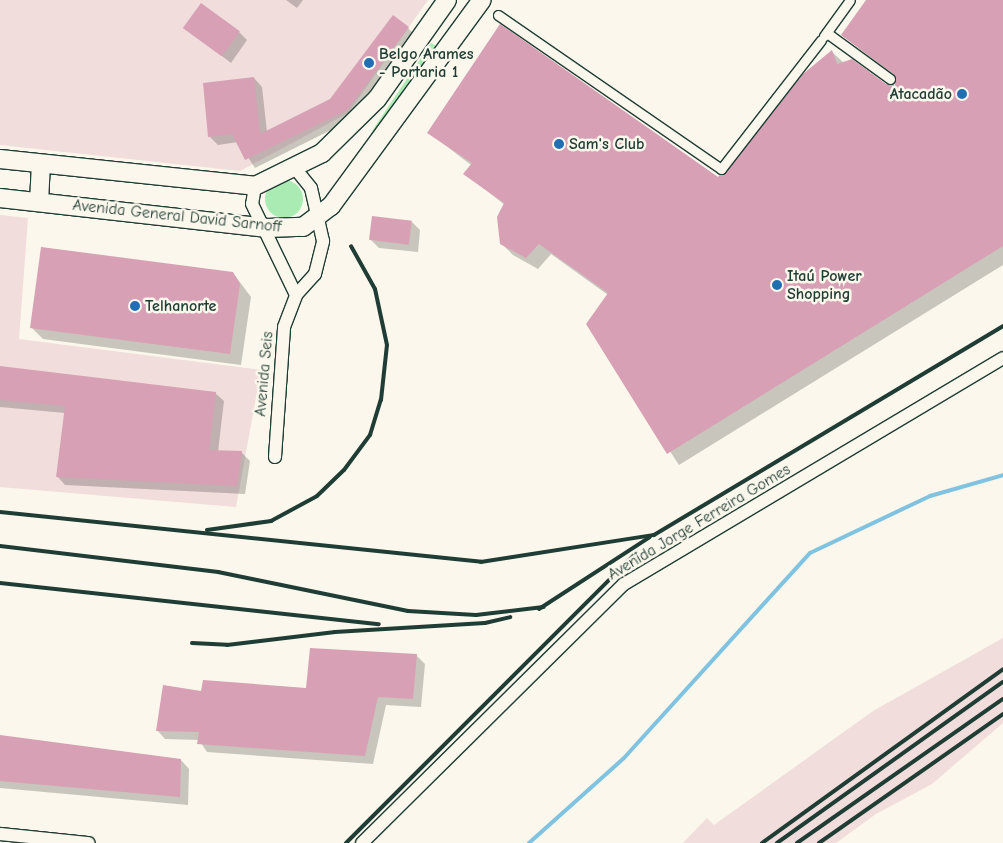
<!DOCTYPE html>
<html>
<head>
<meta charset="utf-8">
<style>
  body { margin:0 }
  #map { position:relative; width:1003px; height:843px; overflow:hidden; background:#fbf7ec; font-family:"Comic Neue",sans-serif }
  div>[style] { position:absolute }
  .built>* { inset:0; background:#f0dddc }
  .green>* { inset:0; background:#aaebb3 }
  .round { border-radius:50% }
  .shadow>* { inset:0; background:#0003 }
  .stream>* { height:4px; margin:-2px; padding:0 2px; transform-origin:2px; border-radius:2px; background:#80c3e1 }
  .building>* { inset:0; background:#d7a0b5; transform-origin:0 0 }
  .roads { filter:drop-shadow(1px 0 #1f3d34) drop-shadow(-1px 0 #1f3d34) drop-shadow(0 1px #1f3d34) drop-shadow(0 -1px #1f3d34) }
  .pedestrian>* { height:9px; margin:-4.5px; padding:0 4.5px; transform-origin:4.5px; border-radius:4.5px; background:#fbf7ec }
  .minor>* { height:12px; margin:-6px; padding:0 6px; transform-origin:6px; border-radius:6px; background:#fbf7ec }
  .secondary>* { height:18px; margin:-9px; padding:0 9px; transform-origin:9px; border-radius:9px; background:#fbf7ec }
  .rail>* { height:4px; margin:-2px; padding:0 2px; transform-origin:2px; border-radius:2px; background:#1f3d34 }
  .dots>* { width:14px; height:14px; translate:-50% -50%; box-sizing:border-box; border:2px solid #fbf7ec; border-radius:50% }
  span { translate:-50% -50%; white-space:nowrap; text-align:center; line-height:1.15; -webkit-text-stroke:5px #fbf7ec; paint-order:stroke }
  .poi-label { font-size:16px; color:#1f3d34; font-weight:700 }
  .left { translate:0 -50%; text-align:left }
  .right { translate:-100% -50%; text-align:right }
  .street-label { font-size:16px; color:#1f3d34 }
</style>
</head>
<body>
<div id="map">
  <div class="built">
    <div style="clip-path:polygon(0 0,428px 0,348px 113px,240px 171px,0 145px)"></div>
    <div style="clip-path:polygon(0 215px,28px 218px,19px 339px,261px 370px,236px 507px,0 487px)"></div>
    <div style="clip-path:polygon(1003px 638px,1003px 723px,932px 784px,876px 814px,836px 843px,683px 843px,707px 818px,714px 825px,873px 711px)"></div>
  </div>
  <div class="green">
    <div style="clip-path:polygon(431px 43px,442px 49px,362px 153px,374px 128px)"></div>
    <div class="round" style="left:265px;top:180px;width:38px;height:38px"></div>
  </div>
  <div class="shadow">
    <div style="clip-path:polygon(286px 0,303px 0,297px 8px)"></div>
    <div style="clip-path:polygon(867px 0,1003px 0,1003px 265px,679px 465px,587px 324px,608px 295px,551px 254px,538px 269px,513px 255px,501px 243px,505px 205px,465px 174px,471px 165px,428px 132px,718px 179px,832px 52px,844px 63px,886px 85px,896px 84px,895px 77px,842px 35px)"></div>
    <div style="clip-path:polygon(185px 28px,239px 32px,247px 40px,231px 63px)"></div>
    <div style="clip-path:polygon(408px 28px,416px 36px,355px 118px,255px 168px,238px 142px,218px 145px,209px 136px,254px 78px,262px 87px,267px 132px,331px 100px)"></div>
    <div style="clip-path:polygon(412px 222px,420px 230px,418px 252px,379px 248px,371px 240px)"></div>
    <div style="clip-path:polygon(233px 273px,251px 297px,241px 365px,43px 339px,32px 328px)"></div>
    <div style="clip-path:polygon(0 367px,215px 393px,224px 401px,218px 452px,241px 452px,250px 461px,245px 494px,65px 485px,57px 476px,65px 413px,0 407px)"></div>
    <div style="clip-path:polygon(416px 655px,425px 664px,421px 707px,386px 705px,373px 764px,207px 752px,199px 740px,165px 739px,157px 730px,202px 693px,307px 689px)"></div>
    <div style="clip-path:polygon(0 736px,181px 760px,189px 769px,188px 805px,0 788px)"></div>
  </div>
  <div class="stream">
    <div style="left:529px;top:843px;width:127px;rotate:-41.8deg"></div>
    <div style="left:624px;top:758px;width:277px;rotate:-47.8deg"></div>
    <div style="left:810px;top:553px;width:133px;rotate:-25.4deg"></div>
    <div style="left:930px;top:496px;width:76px;rotate:-16deg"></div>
  </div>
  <div class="building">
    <div style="clip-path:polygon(866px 0,1003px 0,1003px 246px,667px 454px,586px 324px,608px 293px,539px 244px,526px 258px,500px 244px,497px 217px,504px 203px,463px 174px,472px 163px,427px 133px,500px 24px,718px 177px,803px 74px,832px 50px,837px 64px,852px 59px,886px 84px,895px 83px,894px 74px,841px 35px)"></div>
    <div style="left:201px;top:3px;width:48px;height:31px;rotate:36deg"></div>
    <div style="clip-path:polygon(393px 15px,409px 27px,347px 110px,245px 160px,232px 134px,208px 137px,203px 83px,254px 77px,260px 134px,330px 99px)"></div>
    <div style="left:372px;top:216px;width:40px;height:24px;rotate:7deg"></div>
    <div style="clip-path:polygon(41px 247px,233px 272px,240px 284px,230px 354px,30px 328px)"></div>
    <div style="clip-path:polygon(0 366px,216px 392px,209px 450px,242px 451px,237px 486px,56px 477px,65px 406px,0 400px)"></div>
    <div style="clip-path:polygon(310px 648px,417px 654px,413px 699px,378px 697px,365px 756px,197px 744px,199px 732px,156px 731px,163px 685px,201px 691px,203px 680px,306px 688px)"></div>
    <div style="clip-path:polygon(0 735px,181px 759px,180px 797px,0 781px)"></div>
  </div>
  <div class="roads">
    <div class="pedestrian">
      <div style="left:498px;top:15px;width:271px;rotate:34.6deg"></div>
      <div style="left:721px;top:169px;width:163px;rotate:-52.2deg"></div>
      <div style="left:827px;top:33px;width:78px;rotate:36.1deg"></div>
      <div style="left:824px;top:36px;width:44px;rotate:-54.2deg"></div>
    </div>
    <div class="minor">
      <div style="left:255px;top:186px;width:18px;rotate:99deg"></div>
      <div style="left:252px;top:204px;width:101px;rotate:64.2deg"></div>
      <div style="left:275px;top:457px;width:130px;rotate:-86deg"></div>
      <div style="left:284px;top:327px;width:34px;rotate:-69deg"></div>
      <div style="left:296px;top:295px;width:28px;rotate:-48deg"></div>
      <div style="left:315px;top:274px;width:34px;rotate:-76deg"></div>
      <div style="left:323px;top:241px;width:54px;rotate:-102.8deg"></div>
      <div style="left:311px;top:188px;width:26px;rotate:-129deg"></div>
      <div style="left:0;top:834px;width:89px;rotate:5.8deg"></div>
      <div style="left:362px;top:843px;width:368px;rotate:-44.7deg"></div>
      <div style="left:624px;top:584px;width:441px;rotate:-30.8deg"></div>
    </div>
    <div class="secondary">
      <div style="left:0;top:159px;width:256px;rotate:6deg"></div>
      <div style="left:255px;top:186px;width:75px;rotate:-26.2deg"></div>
      <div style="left:322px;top:153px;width:77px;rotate:-44.5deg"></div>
      <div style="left:377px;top:99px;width:121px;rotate:-54.7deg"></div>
      <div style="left:0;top:198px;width:269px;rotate:6.4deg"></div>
      <div style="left:267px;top:228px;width:36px;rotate:-2deg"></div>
      <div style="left:303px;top:227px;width:35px;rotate:-37deg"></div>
      <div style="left:331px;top:206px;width:255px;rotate:-53.8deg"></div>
      <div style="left:39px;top:202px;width:38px;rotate:-87deg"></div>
    </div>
  </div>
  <div class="rail">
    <div style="left:0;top:512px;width:484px;rotate:5.9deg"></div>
    <div style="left:481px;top:562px;width:175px;rotate:-8.9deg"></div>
    <div style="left:654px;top:535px;width:407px;rotate:-30.9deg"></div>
    <div style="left:207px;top:530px;width:65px;rotate:-8deg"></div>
    <div style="left:271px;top:521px;width:52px;rotate:-28.5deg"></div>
    <div style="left:317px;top:496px;width:37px;rotate:-44deg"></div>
    <div style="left:344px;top:470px;width:44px;rotate:-53.4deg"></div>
    <div style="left:370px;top:435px;width:37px;rotate:-73deg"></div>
    <div style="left:381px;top:400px;width:55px;rotate:-83.8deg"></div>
    <div style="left:387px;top:345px;width:57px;rotate:-102.1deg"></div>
    <div style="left:375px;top:289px;width:49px;rotate:-119.2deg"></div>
    <div style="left:0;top:546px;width:220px;rotate:6.8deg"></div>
    <div style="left:218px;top:572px;width:194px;rotate:11.6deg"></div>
    <div style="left:408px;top:611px;width:68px;rotate:3.4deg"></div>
    <div style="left:476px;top:615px;width:68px;rotate:-6.7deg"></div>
    <div style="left:0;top:583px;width:381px;rotate:6.2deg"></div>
    <div style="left:539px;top:609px;width:132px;rotate:-33deg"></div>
    <div style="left:192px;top:643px;width:35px;rotate:3deg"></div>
    <div style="left:227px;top:645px;width:109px;rotate:-6.9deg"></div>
    <div style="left:335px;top:632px;width:150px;rotate:-3.4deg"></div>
    <div style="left:485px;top:623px;width:26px;rotate:-13deg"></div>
    <div style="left:346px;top:843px;width:410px;rotate:-45deg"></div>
    <div style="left:762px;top:843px;width:297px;rotate:-35.8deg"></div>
    <div style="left:777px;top:843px;width:277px;rotate:-35.5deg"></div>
    <div style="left:797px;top:843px;width:251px;rotate:-35deg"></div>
    <div style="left:819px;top:843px;width:225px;rotate:-35deg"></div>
  </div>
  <div class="dots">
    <div style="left:369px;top:63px;background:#1f6fb2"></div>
    <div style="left:962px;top:94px;background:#1f6fb2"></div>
    <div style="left:559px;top:144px;background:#1f6fb2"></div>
    <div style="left:777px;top:285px;background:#1f6fb2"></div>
    <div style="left:135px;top:306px;background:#1f6fb2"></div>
  </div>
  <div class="poi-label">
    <span class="left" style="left:379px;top:63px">Belgo Arames<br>- Portaria 1</span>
    <span class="right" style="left:952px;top:94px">Atacadão</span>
    <span class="left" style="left:569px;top:144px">Sam's Club</span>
    <span class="left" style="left:787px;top:285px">Itaú Power<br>Shopping</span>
    <span class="left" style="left:145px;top:306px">Telhanorte</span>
  </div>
  <div class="street-label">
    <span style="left:177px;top:216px;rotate:6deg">Avenida General David Sarnoff</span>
    <span style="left:264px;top:374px;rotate:-85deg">Avenida Seis</span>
    <span style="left:699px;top:522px;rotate:-31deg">Avenida Jorge Ferreira Gomes</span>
  </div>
</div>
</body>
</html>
